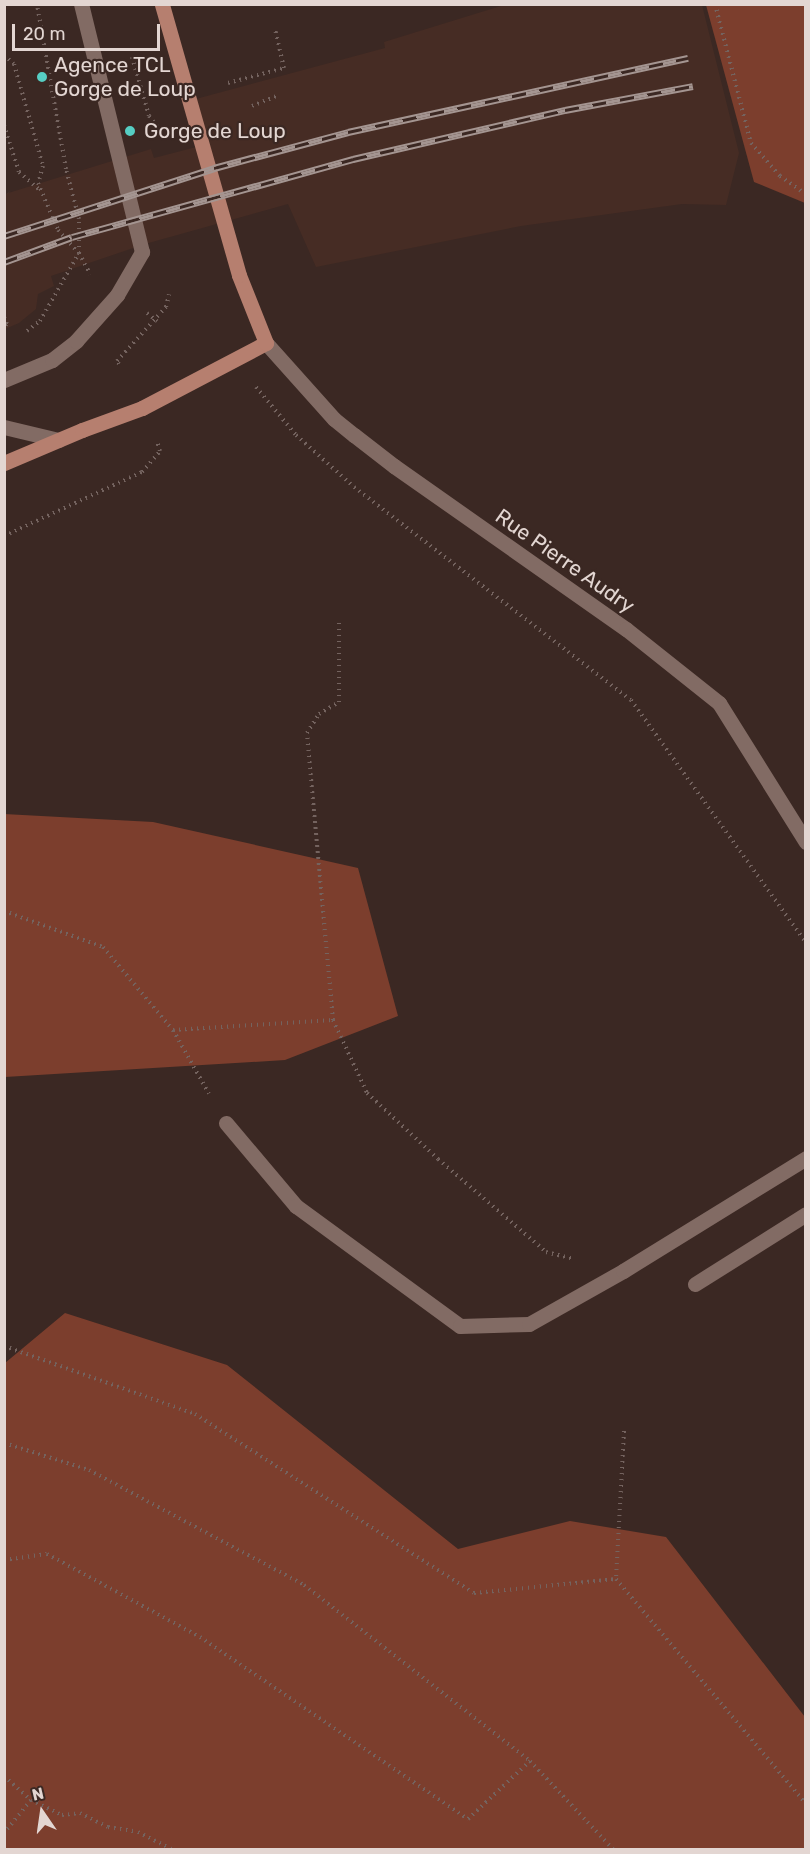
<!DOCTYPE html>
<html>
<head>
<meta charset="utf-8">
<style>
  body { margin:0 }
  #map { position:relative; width:810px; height:1854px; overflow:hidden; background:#3b2823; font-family:Rubik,sans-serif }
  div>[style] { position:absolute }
  .built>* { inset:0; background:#462c24 }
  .green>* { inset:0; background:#7c3e2d }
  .path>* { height:4px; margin-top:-2px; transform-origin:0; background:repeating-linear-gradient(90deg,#74635f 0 1.5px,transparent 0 6px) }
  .minor>* { height:15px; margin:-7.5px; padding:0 7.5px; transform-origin:7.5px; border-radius:7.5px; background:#826b64 }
  .major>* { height:15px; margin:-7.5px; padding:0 7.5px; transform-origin:7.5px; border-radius:7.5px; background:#b67f6f }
  .rail>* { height:7px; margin-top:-3.5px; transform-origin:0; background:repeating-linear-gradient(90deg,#3b2823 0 14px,#a49591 0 28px); box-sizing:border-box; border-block:2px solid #a49591 }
  .dots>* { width:16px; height:16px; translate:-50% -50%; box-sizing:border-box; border:3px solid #3b2823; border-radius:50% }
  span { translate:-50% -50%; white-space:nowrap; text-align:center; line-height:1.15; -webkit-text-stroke:4.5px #3b2823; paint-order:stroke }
  .poi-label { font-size:21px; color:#e3d6d2 }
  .left { translate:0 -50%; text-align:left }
  .street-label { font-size:21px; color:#e3d6d2 }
  .frame { position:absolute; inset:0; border:6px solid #e3d6d2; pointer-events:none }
  .north { position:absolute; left:12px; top:1782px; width:60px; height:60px; -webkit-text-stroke:4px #3b2823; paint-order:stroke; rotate:347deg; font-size:16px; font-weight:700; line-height:24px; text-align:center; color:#e3d6d2 }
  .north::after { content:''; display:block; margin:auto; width:21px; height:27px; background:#e3d6d2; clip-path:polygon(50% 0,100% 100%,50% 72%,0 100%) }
  .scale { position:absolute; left:12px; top:24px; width:148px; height:27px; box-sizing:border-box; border:3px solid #e3d6d2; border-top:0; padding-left:8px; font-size:18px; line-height:21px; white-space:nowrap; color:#e3d6d2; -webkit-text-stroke:4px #3b2823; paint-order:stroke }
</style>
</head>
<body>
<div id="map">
  <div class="built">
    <div style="clip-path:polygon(504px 5px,702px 5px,739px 153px,726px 205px,682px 204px,521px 226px,316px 267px,288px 204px,145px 244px,51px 276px,54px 286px,38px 294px,36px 309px,19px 323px,5px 329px,5px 194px,151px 149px,154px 158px,204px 145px,192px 100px,385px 48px,384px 42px)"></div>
  </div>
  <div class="green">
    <div style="clip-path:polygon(706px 5px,805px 5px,805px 203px,754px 182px)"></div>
    <div style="clip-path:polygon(4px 814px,153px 822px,358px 868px,398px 1016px,285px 1060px,5px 1077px)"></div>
    <div style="clip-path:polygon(65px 1313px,227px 1365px,458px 1549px,570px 1521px,666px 1537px,805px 1717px,805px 1849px,5px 1849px,5px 1363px)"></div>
  </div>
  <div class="path">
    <div style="left:715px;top:4px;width:144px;rotate:75.5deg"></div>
    <div style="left:751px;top:143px;width:44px;rotate:48.7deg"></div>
    <div style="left:780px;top:176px;width:32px;rotate:35deg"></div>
    <div style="left:4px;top:35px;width:5px;rotate:-11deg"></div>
    <div style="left:4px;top:55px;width:13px;rotate:42deg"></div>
    <div style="left:14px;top:64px;width:106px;rotate:74.1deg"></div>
    <div style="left:43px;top:166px;width:18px;rotate:106deg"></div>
    <div style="left:38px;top:183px;width:51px;rotate:66.9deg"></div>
    <div style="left:58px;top:230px;width:31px;rotate:48deg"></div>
    <div style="left:79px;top:253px;width:24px;rotate:62deg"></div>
    <div style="left:132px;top:57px;width:61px;rotate:73.9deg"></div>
    <div style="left:149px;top:116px;width:18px;rotate:52deg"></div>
    <div style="left:228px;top:83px;width:58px;rotate:-15deg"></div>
    <div style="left:284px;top:68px;width:39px;rotate:-103deg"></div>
    <div style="left:252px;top:106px;width:27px;rotate:-22deg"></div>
    <div style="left:4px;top:125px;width:49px;rotate:72.3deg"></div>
    <div style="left:19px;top:172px;width:28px;rotate:41deg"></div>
    <div style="left:4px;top:188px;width:6px;rotate:39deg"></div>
    <div style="left:147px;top:313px;width:13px;rotate:39deg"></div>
    <div style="left:4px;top:317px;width:8px;rotate:67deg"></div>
    <div style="left:7px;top:324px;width:4px;rotate:146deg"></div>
    <div style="left:27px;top:331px;width:16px;rotate:-38deg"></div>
    <div style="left:40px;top:321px;width:78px;rotate:-60.2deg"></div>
    <div style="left:79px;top:253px;width:34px;rotate:-90deg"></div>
    <div style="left:79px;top:219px;width:52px;rotate:-104.6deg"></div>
    <div style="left:66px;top:169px;width:168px;rotate:-100deg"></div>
    <div style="left:119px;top:364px;width:4px;rotate:-124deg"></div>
    <div style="left:117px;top:361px;width:73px;rotate:-47.8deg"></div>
    <div style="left:166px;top:307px;width:13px;rotate:-77deg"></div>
    <div style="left:256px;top:387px;width:62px;rotate:50.2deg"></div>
    <div style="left:296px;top:435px;width:78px;rotate:41.9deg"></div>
    <div style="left:354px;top:487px;width:349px;rotate:37.6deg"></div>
    <div style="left:631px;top:700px;width:299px;rotate:54.2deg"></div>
    <div style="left:4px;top:536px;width:152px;rotate:-24.9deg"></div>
    <div style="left:142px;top:472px;width:28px;rotate:-49deg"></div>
    <div style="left:160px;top:451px;width:9px;rotate:-108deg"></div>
    <div style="left:4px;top:911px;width:105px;rotate:20deg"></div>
    <div style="left:103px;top:947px;width:109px;rotate:49.9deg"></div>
    <div style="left:173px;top:1030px;width:73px;rotate:60.6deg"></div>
    <div style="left:333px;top:1020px;width:288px;rotate:-95.2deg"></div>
    <div style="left:307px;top:733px;width:22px;rotate:-58deg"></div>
    <div style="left:319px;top:714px;width:23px;rotate:-31deg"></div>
    <div style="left:339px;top:702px;width:82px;rotate:-90deg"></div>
    <div style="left:173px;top:1030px;width:160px;rotate:-3.6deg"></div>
    <div style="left:333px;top:1020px;width:81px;rotate:65deg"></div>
    <div style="left:367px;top:1093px;width:97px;rotate:42.9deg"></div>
    <div style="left:438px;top:1159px;width:143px;rotate:40.7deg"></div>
    <div style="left:546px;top:1252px;width:29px;rotate:14deg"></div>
    <div style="left:4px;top:1346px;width:203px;rotate:19.6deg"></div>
    <div style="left:195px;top:1414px;width:331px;rotate:32.7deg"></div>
    <div style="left:474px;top:1593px;width:143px;rotate:-5.6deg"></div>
    <div style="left:624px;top:1431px;width:148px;rotate:93.1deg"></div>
    <div style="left:616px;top:1579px;width:294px;rotate:49.8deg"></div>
    <div style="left:4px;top:1443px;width:89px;rotate:17.6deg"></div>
    <div style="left:89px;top:1470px;width:244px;rotate:28.1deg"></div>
    <div style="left:304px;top:1585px;width:286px;rotate:37.9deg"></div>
    <div style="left:530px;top:1761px;width:122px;rotate:46.7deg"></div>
    <div style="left:4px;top:1560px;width:43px;rotate:-7.9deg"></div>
    <div style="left:47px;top:1554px;width:174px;rotate:28.5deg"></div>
    <div style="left:200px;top:1637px;width:324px;rotate:34.2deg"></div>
    <div style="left:468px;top:1819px;width:85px;rotate:-43.1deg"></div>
    <div style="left:4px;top:1776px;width:36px;rotate:42deg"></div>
    <div style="left:31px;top:1800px;width:43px;rotate:129.3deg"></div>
    <div style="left:31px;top:1800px;width:34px;rotate:26deg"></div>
    <div style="left:62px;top:1815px;width:18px;rotate:-6deg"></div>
    <div style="left:80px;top:1813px;width:31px;rotate:27deg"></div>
    <div style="left:108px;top:1827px;width:30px;rotate:9deg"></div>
    <div style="left:138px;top:1832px;width:39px;rotate:27deg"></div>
  </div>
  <div class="minor">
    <div style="left:266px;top:343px;width:102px;rotate:48.2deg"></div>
    <div style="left:334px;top:419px;width:26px;rotate:39deg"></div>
    <div style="left:354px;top:435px;width:51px;rotate:37.8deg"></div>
    <div style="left:394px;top:466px;width:284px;rotate:35.1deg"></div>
    <div style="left:626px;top:629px;width:119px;rotate:38.5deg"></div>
    <div style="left:719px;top:703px;width:164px;rotate:58deg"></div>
    <div style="left:4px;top:380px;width:52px;rotate:-22.6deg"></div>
    <div style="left:52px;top:360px;width:31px;rotate:-38deg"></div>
    <div style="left:76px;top:341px;width:62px;rotate:-48.3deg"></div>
    <div style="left:117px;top:295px;width:50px;rotate:-59.8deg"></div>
    <div style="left:142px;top:252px;width:255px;rotate:-103.8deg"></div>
    <div style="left:4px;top:427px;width:56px;rotate:13.5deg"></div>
    <div style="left:226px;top:1123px;width:109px;rotate:49.9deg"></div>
    <div style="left:296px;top:1206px;width:203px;rotate:36.2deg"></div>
    <div style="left:460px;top:1326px;width:69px;rotate:-1.7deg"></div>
    <div style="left:529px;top:1324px;width:108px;rotate:-29.4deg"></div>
    <div style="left:623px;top:1271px;width:215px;rotate:-31.7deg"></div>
    <div style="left:695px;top:1284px;width:131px;rotate:-32.2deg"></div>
  </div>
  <div class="major">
    <div style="left:4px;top:463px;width:85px;rotate:-22.9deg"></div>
    <div style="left:82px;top:430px;width:64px;rotate:-20.1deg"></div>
    <div style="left:142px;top:408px;width:140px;rotate:-27.7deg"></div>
    <div style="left:266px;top:343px;width:73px;rotate:-111.7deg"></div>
    <div style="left:239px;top:275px;width:282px;rotate:-105.9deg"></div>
  </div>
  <div class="rail">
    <div style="left:4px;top:236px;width:221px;rotate:-17.9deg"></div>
    <div style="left:214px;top:168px;width:139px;rotate:-15deg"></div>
    <div style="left:348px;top:132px;width:348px;rotate:-12.3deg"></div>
    <div style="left:4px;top:262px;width:72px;rotate:-20.2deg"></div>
    <div style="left:72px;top:237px;width:292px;rotate:-15.5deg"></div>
    <div style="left:353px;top:159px;width:218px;rotate:-13deg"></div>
    <div style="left:565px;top:110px;width:130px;rotate:-10.6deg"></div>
  </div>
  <div class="dots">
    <div style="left:42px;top:77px;background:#56cec3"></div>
    <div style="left:130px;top:131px;background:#56cec3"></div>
  </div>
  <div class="poi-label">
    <span class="left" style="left:54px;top:77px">Agence TCL<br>Gorge de Loup</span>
    <span class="left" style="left:144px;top:131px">Gorge de Loup</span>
  </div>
  <div class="street-label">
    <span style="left:565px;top:561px;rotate:35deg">Rue Pierre Audry</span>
  </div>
  <div class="frame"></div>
  <div class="north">N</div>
  <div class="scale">20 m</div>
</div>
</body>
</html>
